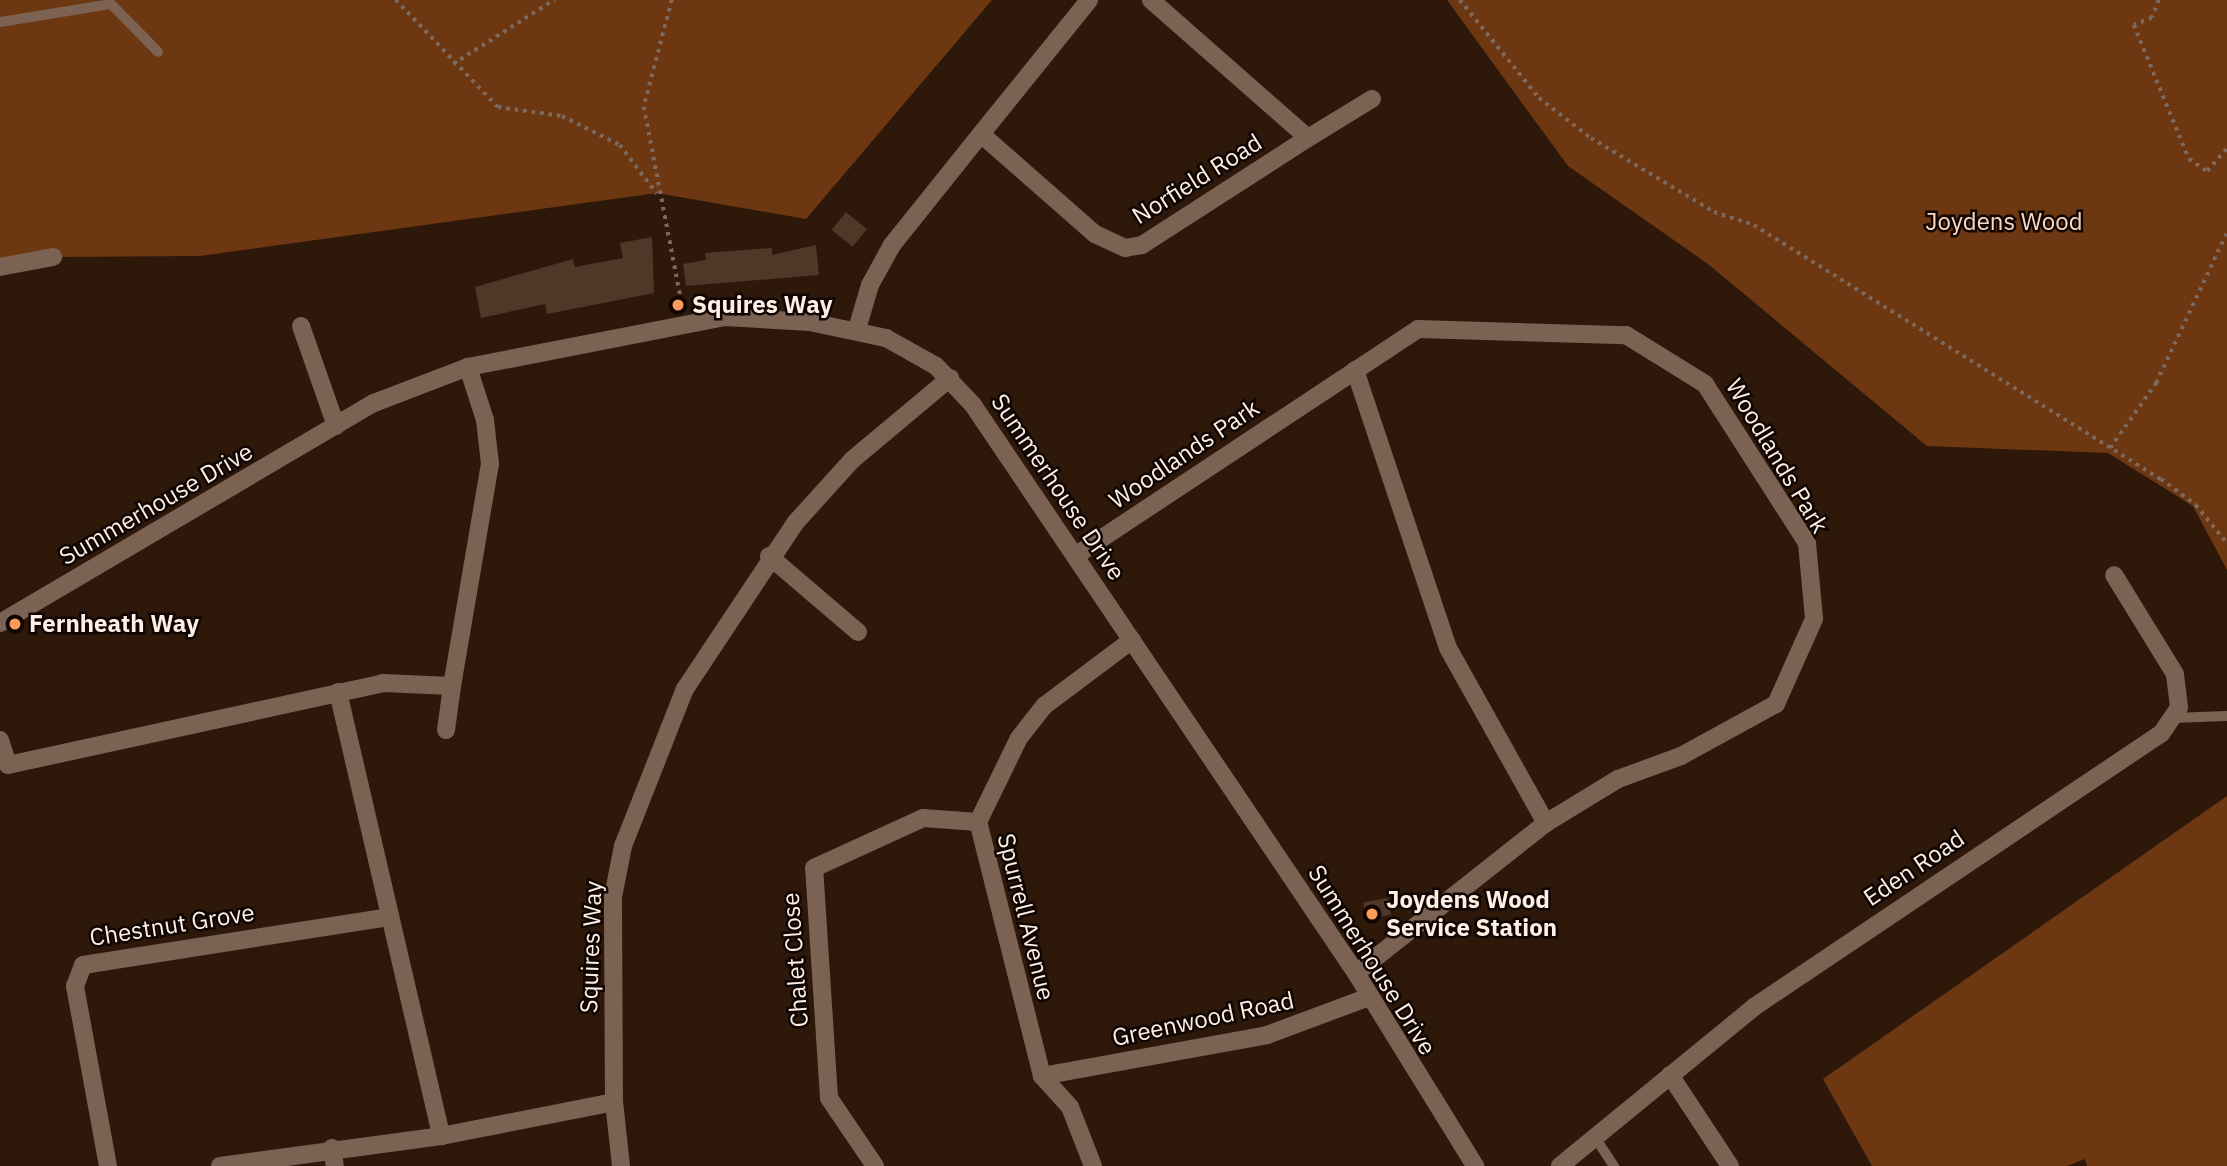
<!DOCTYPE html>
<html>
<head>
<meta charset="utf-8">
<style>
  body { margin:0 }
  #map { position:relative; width:2227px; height:1166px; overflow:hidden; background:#2e180a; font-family:"IBM Plex Sans",sans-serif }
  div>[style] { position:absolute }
  .forest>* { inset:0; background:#6d3811 }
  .building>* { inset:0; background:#503728; transform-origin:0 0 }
  .path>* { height:3.5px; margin-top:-1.75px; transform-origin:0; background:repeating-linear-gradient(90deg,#7d695d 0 3.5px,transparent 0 8.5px) }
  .lane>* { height:10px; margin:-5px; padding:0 5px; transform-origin:5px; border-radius:5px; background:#7b6253 }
  .street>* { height:18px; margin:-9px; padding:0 9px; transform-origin:9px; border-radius:9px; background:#7b6253 }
  .dots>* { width:19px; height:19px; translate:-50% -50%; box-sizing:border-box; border:4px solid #0f0603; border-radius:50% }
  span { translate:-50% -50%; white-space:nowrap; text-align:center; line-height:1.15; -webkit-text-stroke:5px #0f0603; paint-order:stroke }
  .street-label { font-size:24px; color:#ffefe5 }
  .park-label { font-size:24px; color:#f9d7c2 }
  .poi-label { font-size:24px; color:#ffefe5; font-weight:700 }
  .left { translate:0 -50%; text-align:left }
</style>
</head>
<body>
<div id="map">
  <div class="forest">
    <div style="clip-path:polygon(0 0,992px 0,806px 219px,657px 193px,200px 256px,53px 257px,0 267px)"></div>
    <div style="clip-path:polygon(1447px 0,2227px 0,2227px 570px,2193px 506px,2108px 453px,1927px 446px,1708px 264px,1568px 166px)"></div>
    <div style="clip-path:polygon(2227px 796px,2227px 1166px,2087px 1166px,2085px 1159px,2067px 1166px,1872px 1166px,1823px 1079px)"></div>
  </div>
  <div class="building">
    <div style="left:846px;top:212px;width:27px;height:23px;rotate:39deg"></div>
    <div style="clip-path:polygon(652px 237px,654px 293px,547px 314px,545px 304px,481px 318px,475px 287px,573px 259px,575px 267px,623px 258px,620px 243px)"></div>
    <div style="clip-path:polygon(816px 245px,819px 275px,686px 286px,683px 264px,706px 260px,705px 253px,772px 248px,772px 255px)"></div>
    <div style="left:1388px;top:898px;width:17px;height:25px;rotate:80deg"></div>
  </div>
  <div class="path">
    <div style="left:396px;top:0;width:148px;rotate:46.4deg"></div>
    <div style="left:498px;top:107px;width:65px;rotate:8deg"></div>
    <div style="left:562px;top:116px;width:65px;rotate:26.6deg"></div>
    <div style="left:620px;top:145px;width:61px;rotate:52.9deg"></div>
    <div style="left:672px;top:0;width:111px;rotate:104.7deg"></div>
    <div style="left:644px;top:107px;width:206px;rotate:79.1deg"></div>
    <div style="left:1460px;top:0;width:126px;rotate:51.1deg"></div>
    <div style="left:1539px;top:98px;width:66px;rotate:37.6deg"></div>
    <div style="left:1591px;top:138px;width:144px;rotate:31deg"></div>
    <div style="left:1714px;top:212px;width:42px;rotate:18deg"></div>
    <div style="left:1754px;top:225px;width:480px;rotate:32deg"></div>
    <div style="left:2161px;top:479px;width:44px;rotate:36.6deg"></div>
    <div style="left:2196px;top:505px;width:49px;rotate:50.8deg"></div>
    <div style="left:2159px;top:0;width:19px;rotate:111deg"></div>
    <div style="left:2152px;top:18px;width:19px;rotate:159deg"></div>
    <div style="left:2134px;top:25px;width:145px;rotate:67.7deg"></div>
    <div style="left:2189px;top:159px;width:22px;rotate:34deg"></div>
    <div style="left:2207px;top:171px;width:30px;rotate:-49deg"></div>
    <div style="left:453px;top:64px;width:120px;rotate:-32.4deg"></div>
    <div style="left:2110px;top:448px;width:80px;rotate:-54.7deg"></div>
    <div style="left:2156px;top:383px;width:167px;rotate:-64.8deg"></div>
  </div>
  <div class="lane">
    <div style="left:0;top:22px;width:112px;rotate:-9.2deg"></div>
    <div style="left:111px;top:4px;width:67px;rotate:45.6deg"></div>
    <div style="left:2172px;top:718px;width:55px;rotate:-2.1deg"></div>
    <div style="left:1595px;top:1137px;width:35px;rotate:57deg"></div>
  </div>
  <div class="street">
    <div style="left:981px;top:134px;width:172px;rotate:-51.1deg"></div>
    <div style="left:1308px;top:138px;width:75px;rotate:-31.4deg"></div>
    <div style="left:0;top:267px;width:54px;rotate:-10.7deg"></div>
    <div style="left:301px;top:326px;width:106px;rotate:70.7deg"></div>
    <div style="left:857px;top:329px;width:46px;rotate:-73.5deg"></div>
    <div style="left:870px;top:285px;width:46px;rotate:-61.2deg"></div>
    <div style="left:892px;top:245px;width:142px;rotate:-51.3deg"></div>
    <div style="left:981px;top:134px;width:152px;rotate:41.3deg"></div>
    <div style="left:1095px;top:234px;width:33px;rotate:25deg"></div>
    <div style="left:1125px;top:248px;width:17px;rotate:-10deg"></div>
    <div style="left:1142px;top:245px;width:197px;rotate:-32.8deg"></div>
    <div style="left:1308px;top:138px;width:209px;rotate:-138.7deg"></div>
    <div style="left:1355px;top:370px;width:293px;rotate:71.5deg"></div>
    <div style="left:1448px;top:648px;width:201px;rotate:60.8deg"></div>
    <div style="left:1546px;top:823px;width:242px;rotate:141.7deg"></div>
    <div style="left:769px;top:556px;width:117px;rotate:40.5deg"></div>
    <div style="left:1075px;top:556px;width:411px;rotate:-33.5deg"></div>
    <div style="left:1418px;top:329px;width:208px;rotate:1.7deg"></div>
    <div style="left:1626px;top:335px;width:93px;rotate:31.8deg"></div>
    <div style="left:1705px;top:384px;width:189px;rotate:57.3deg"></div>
    <div style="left:1807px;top:543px;width:76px;rotate:84.7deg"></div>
    <div style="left:1814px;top:619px;width:93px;rotate:114.1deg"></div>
    <div style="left:1776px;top:704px;width:108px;rotate:151.3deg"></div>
    <div style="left:1681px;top:756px;width:67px;rotate:159.9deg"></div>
    <div style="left:1618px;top:779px;width:84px;rotate:148.6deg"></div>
    <div style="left:0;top:623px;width:434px;rotate:-30.5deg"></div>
    <div style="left:374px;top:403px;width:101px;rotate:-21deg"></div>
    <div style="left:468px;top:367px;width:262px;rotate:-11deg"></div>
    <div style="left:725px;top:317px;width:85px;rotate:3.4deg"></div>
    <div style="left:810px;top:322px;width:78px;rotate:11.9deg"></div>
    <div style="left:886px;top:338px;width:57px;rotate:29.2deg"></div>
    <div style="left:936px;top:366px;width:54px;rotate:46.5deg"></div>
    <div style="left:973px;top:405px;width:685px;rotate:56.01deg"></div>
    <div style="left:1356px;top:973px;width:227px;rotate:58.3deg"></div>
    <div style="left:338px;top:692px;width:456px;rotate:76.9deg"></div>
    <div style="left:446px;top:730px;width:44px;rotate:-82.2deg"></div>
    <div style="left:0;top:740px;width:26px;rotate:72deg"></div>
    <div style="left:8px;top:765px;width:384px;rotate:-12.3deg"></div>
    <div style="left:383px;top:683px;width:69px;rotate:2.5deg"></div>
    <div style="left:452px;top:686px;width:225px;rotate:-80.3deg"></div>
    <div style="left:490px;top:464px;width:44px;rotate:-96.5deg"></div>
    <div style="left:485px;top:420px;width:56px;rotate:-107.8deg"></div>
    <div style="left:1670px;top:1075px;width:109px;rotate:56.6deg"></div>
    <div style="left:1042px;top:1076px;width:229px;rotate:-10.3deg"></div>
    <div style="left:1267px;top:1035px;width:109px;rotate:-20.4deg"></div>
    <div style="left:332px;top:1148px;width:18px;rotate:81deg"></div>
    <div style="left:108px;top:1166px;width:183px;rotate:-100.4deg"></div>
    <div style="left:75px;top:986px;width:22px;rotate:-69deg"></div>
    <div style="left:83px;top:965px;width:311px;rotate:-8.9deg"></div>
    <div style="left:220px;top:1166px;width:223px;rotate:-7.7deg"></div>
    <div style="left:441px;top:1136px;width:176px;rotate:-11.1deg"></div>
    <div style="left:621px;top:1166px;width:64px;rotate:-96.2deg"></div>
    <div style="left:614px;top:1102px;width:205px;rotate:-90.3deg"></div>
    <div style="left:613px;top:897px;width:52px;rotate:-78.9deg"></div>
    <div style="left:623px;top:846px;width:169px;rotate:-68.5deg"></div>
    <div style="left:685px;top:689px;width:201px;rotate:-56.4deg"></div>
    <div style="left:796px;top:522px;width:84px;rotate:-47.9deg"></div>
    <div style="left:852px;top:460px;width:128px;rotate:-39.9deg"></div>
    <div style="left:875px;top:1166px;width:82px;rotate:-124.1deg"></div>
    <div style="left:829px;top:1098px;width:230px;rotate:-93.7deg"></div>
    <div style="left:814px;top:868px;width:120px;rotate:-24.6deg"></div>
    <div style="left:923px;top:818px;width:55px;rotate:4.2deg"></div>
    <div style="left:1093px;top:1166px;width:63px;rotate:-111.3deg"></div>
    <div style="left:1070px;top:1107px;width:42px;rotate:-132.1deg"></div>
    <div style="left:1042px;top:1076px;width:262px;rotate:-104.1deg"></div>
    <div style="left:978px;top:822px;width:93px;rotate:-64deg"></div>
    <div style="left:1019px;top:738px;width:41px;rotate:-52deg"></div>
    <div style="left:1044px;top:706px;width:110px;rotate:-36.9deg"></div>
    <div style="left:1560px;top:1166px;width:251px;rotate:-39.3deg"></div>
    <div style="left:1754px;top:1007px;width:490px;rotate:-33.9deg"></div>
    <div style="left:2161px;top:734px;width:32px;rotate:-56deg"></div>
    <div style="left:2179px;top:707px;width:33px;rotate:-97deg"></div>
    <div style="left:2175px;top:674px;width:116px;rotate:-121.6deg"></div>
  </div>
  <div class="dots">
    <div style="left:678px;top:305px;background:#fe9b59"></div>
    <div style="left:15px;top:624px;background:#fe9b59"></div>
    <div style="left:1372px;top:914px;background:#fe9b59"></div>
  </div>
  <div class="street-label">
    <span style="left:1197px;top:179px;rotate:-32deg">Norfield Road</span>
    <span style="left:1184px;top:454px;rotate:-34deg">Woodlands Park</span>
    <span style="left:1777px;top:456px;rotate:59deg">Woodlands Park</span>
    <span style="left:1058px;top:487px;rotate:56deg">Summerhouse Drive</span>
    <span style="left:156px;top:504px;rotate:-30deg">Summerhouse Drive</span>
    <span style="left:1914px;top:868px;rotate:-34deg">Eden Road</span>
    <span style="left:1026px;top:917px;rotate:76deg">Spurrell Avenue</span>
    <span style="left:172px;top:925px;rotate:-9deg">Chestnut Grove</span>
    <span style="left:591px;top:947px;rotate:-88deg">Squires Way</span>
    <span style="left:795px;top:960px;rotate:-94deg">Chalet Close</span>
    <span style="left:1372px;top:960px;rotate:58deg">Summerhouse Drive</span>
    <span style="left:1203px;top:1019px;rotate:-12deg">Greenwood Road</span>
  </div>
  <div class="park-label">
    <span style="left:2004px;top:222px">Joydens Wood</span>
  </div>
  <div class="poi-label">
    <span class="left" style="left:692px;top:305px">Squires Way</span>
    <span class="left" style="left:29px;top:624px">Fernheath Way</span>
    <span class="left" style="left:1386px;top:914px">Joydens Wood<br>Service Station</span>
  </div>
</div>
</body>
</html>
